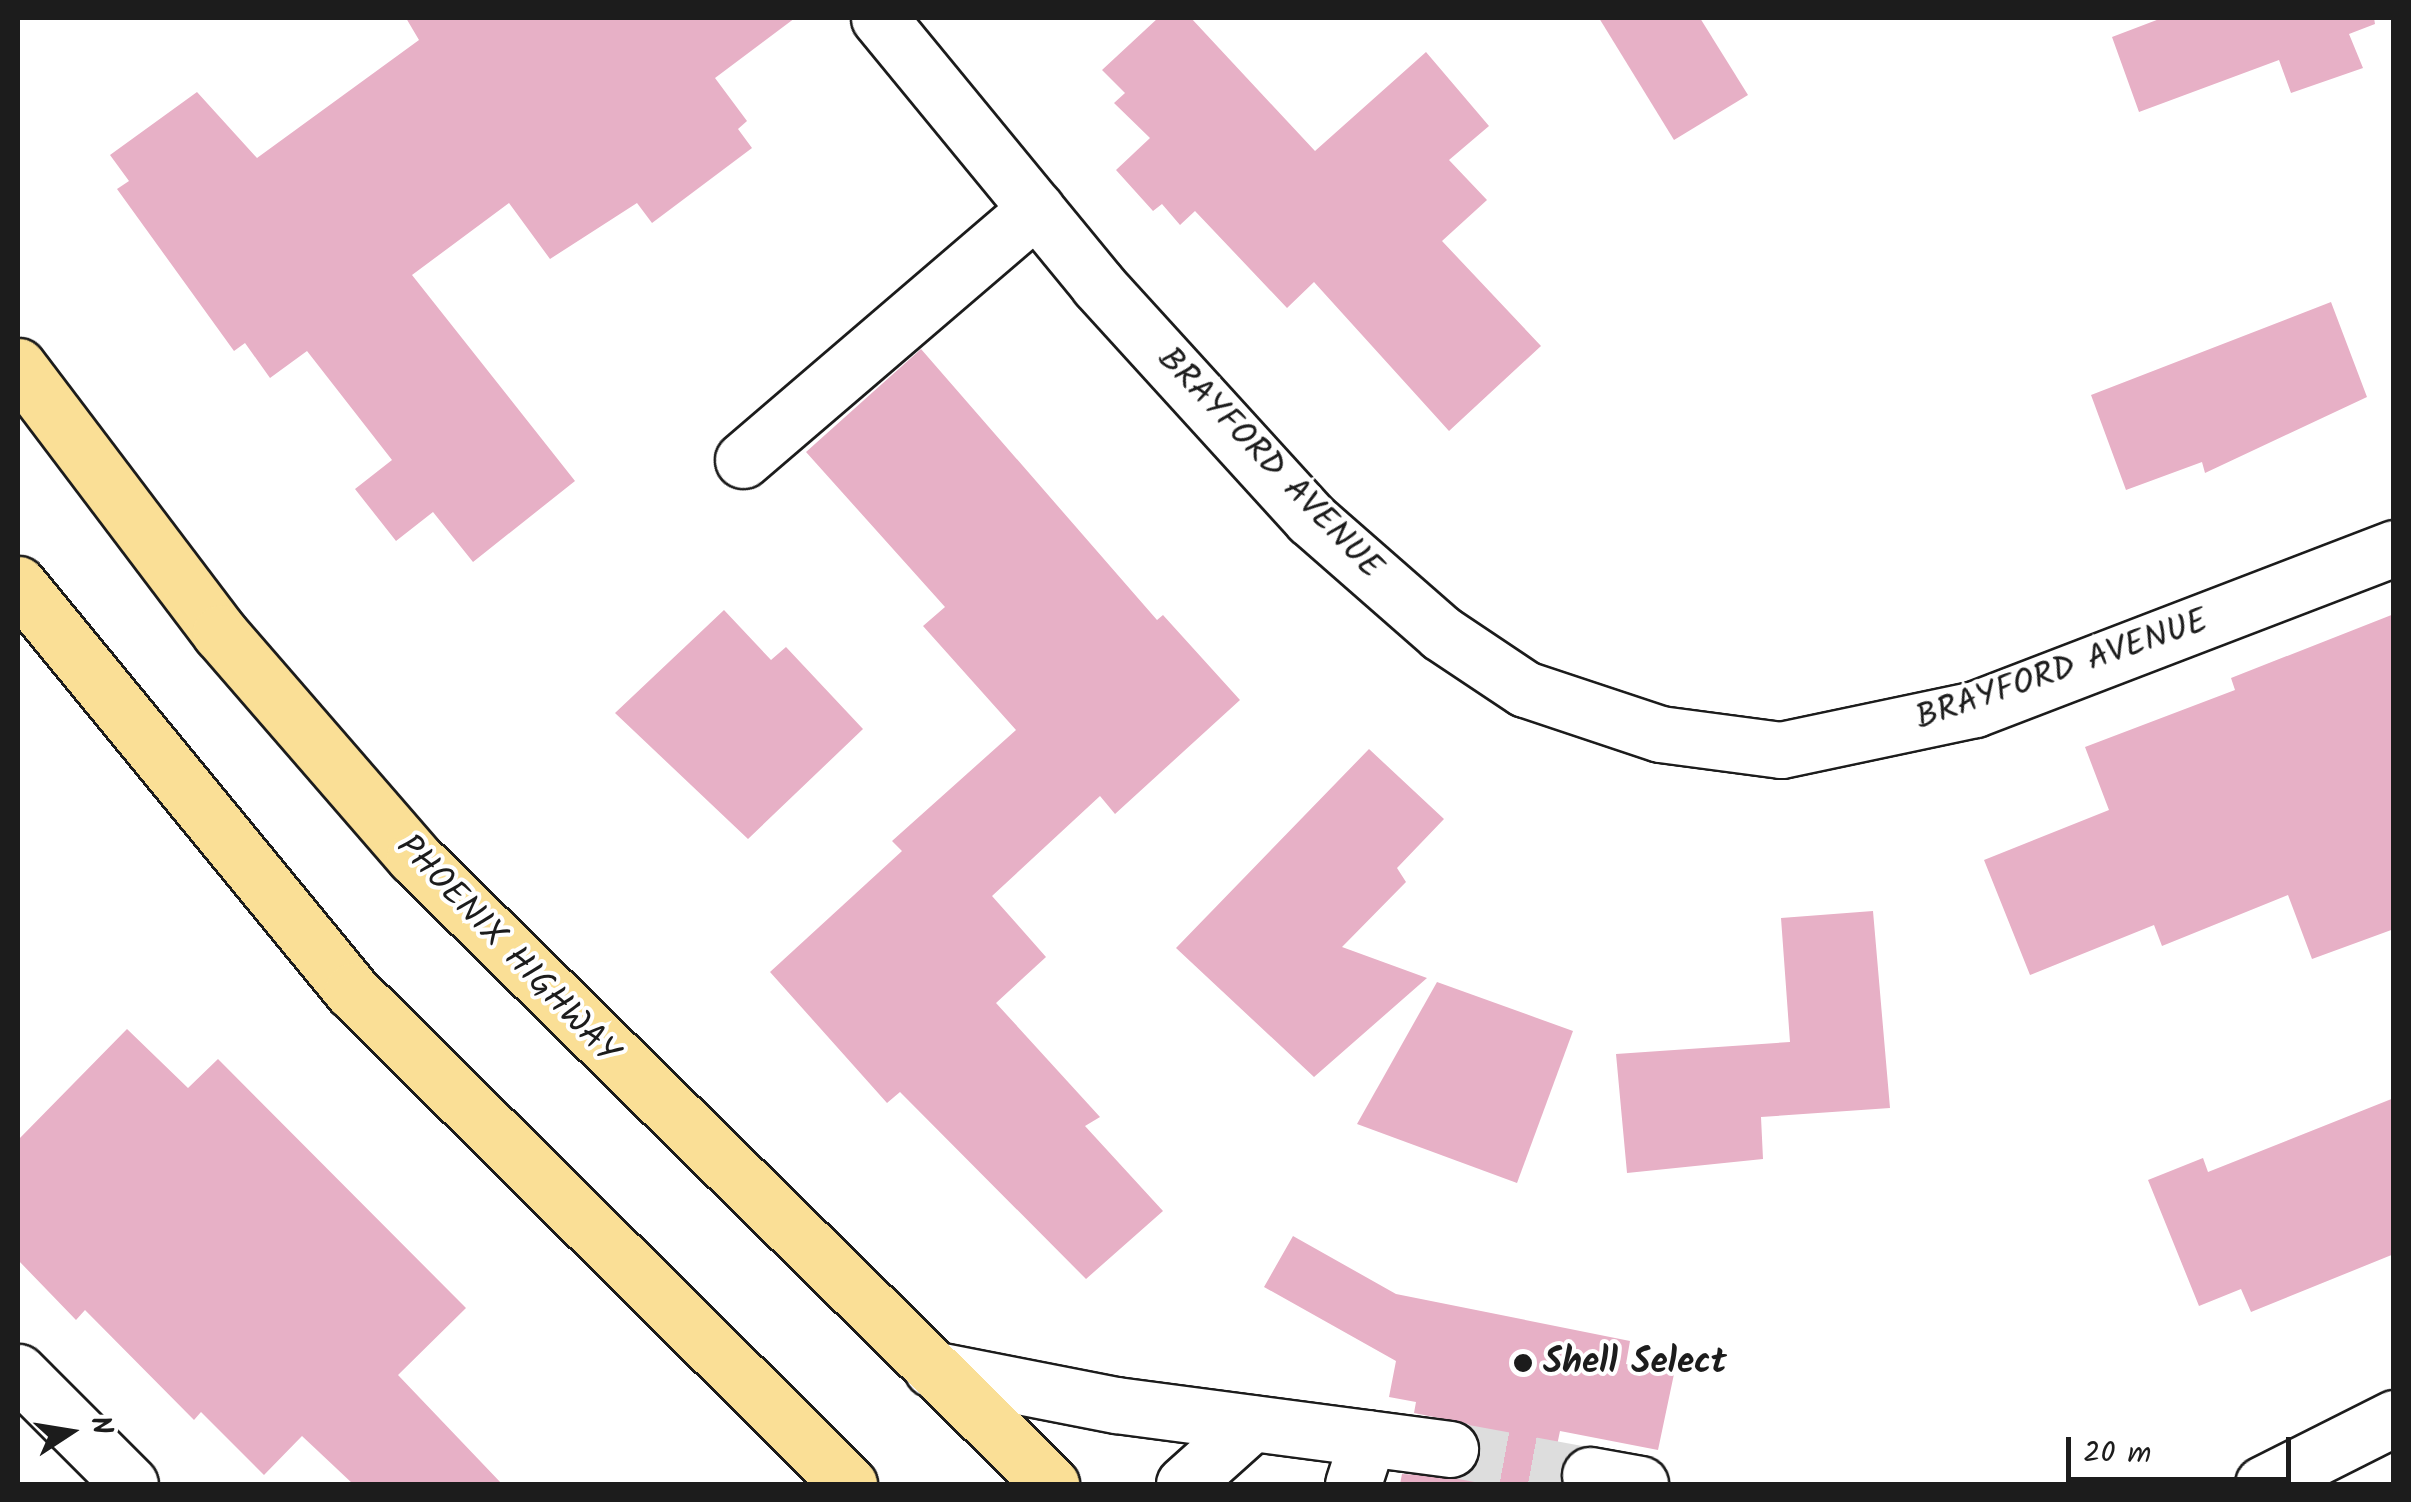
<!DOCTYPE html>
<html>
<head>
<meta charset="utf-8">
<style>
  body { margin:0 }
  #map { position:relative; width:2411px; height:1502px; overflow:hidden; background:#fff; font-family:Kalam,sans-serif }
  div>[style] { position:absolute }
  .building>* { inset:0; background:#e7b0c6 }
  .minor-tunnel>* { height:55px; margin-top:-27.5px; transform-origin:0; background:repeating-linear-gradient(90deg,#ddd 0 55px,transparent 0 83px) }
  .roads { filter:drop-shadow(2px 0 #1c1c1c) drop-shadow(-2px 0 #1c1c1c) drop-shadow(0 2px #1c1c1c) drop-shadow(0 -2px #1c1c1c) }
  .minor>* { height:55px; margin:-27.5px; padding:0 27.5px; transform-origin:27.5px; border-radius:27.5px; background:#fff }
  .major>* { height:55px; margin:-27.5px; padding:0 27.5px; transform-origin:27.5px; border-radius:27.5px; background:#fadf96 }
  .dots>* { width:28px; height:28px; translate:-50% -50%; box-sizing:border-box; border:5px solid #fff; border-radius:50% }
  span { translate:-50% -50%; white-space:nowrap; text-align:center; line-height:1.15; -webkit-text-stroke:8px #fff; paint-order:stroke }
  .street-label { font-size:35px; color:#1c1c1c }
  .poi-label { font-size:35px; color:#1c1c1c; font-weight:700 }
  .left { translate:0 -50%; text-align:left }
  .frame { position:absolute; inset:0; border:20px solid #1c1c1c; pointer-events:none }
  .north { position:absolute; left:20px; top:1382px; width:100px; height:100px; -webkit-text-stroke:8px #fff; paint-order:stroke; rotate:78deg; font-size:28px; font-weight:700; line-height:40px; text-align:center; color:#1c1c1c }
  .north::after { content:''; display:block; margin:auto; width:35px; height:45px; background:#1c1c1c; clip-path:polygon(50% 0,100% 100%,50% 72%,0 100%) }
  .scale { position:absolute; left:2066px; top:1437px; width:225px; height:45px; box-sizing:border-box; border:5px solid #1c1c1c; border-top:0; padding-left:12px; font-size:30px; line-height:35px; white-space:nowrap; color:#1c1c1c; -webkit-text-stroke:8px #fff; paint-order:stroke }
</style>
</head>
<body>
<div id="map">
  <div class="building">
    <div style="clip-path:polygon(406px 18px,795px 18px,715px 78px,747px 121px,738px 129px,752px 148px,652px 223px,637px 203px,550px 259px,509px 203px,412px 275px,575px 481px,473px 562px,433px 512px,396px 541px,355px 489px,392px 460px,307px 351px,270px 378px,245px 343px,234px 351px,117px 189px,129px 181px,110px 155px,197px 92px,257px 158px,419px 40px)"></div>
    <div style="clip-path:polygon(1158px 18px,1191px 18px,1315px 151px,1426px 52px,1489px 126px,1449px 160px,1487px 200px,1442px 241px,1541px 346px,1449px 431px,1314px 282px,1287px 308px,1195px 211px,1180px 225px,1162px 204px,1153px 211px,1116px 170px,1150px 138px,1114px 103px,1125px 93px,1102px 70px)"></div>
    <div style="clip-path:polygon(1599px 18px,1700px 18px,1748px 95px,1674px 140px)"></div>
    <div style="clip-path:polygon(2162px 18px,2374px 18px,2375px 24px,2349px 34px,2363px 68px,2291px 93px,2279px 60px,2139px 112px,2112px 37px)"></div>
    <div style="clip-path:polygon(2331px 302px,2367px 397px,2205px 473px,2202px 462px,2126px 490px,2091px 395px)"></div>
    <div style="clip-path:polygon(921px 349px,1157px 620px,1163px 615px,1240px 700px,1115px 814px,1100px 796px,992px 896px,1046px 957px,996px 1003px,1100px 1117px,1085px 1126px,1163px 1211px,1086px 1279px,900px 1092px,887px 1103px,770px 972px,902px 851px,892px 841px,1016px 730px,923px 626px,945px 607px,806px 452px)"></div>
    <div style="clip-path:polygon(724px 610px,771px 660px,786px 647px,863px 729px,748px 839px,615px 713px)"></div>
    <div style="clip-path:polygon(2394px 614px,2394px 929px,2312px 959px,2288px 895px,2162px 946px,2154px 925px,2030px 975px,1984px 860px,2109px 810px,2085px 747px,2235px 690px,2231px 678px)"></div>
    <div style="clip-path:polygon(1369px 749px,1444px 819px,1397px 868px,1406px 882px,1342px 947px,1427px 978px,1314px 1077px,1176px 948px)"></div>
    <div style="clip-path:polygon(1873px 911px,1890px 1108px,1761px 1117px,1763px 1159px,1627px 1173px,1616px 1054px,1790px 1042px,1781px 918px)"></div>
    <div style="clip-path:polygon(1437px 982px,1573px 1031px,1517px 1183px,1357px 1124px)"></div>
    <div style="clip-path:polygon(127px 1029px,188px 1088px,218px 1059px,466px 1308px,398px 1375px,502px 1484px,353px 1484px,302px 1436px,264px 1475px,201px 1412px,194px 1420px,85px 1310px,76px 1320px,18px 1260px,18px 1140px)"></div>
    <div style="clip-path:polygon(2394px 1098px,2394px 1254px,2251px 1312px,2241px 1289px,2199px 1306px,2148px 1180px,2203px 1158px,2208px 1172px)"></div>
    <div style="clip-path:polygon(1293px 1236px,1396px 1294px,1630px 1341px,1626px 1364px,1674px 1374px,1658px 1450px,1560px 1431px,1549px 1484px,1400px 1484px,1402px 1474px,1463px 1477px,1481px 1454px,1478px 1436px,1468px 1424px,1414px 1413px,1416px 1402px,1389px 1397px,1396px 1361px,1264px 1287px)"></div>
  </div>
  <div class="minor-tunnel">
    <div style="left:1450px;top:1449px;width:142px;rotate:10.5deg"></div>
  </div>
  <div class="roads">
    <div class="minor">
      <div style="left:879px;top:18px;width:345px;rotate:50.6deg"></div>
      <div style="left:1098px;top:285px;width:316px;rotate:47.7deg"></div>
      <div style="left:1311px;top:519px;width:173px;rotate:41.2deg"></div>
      <div style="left:1441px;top:633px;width:101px;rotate:33.7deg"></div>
      <div style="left:1525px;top:689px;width:142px;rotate:18.4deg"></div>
      <div style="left:1660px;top:734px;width:122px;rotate:7.5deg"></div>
      <div style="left:1781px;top:750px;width:198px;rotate:-11.9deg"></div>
      <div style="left:1975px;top:709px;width:449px;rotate:-21deg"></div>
      <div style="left:743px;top:460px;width:386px;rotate:-40.6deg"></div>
      <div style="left:932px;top:1369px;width:187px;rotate:11.1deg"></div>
      <div style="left:1116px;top:1405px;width:337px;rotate:7.5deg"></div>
      <div style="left:18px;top:1372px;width:158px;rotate:45deg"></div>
      <div style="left:1590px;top:1475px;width:51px;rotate:10.2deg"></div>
      <div style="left:1184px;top:1484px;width:91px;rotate:-41.9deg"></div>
      <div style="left:1353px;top:1484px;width:48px;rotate:-71.9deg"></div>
      <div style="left:2263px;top:1484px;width:147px;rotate:-26.7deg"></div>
    </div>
    <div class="major">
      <div style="left:18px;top:366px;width:335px;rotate:52.9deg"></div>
      <div style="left:220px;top:633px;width:296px;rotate:49.1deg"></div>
      <div style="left:414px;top:857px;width:894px;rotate:44.55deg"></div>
      <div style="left:18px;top:584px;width:527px;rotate:50.63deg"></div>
      <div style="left:352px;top:991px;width:700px;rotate:44.77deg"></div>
    </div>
  </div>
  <div class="dots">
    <div style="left:1523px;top:1363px;background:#1c1c1c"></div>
  </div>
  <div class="street-label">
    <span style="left:1269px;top:464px;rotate:46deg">BRAYFORD AVENUE</span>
    <span style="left:2062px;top:671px;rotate:-19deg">BRAYFORD AVENUE</span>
    <span style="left:507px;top:950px;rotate:46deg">PHOENIX HIGHWAY</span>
  </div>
  <div class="poi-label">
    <span class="left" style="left:1543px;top:1363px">Shell Select</span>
  </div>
  <div class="frame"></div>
  <div class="north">N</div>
  <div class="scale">20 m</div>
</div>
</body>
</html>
